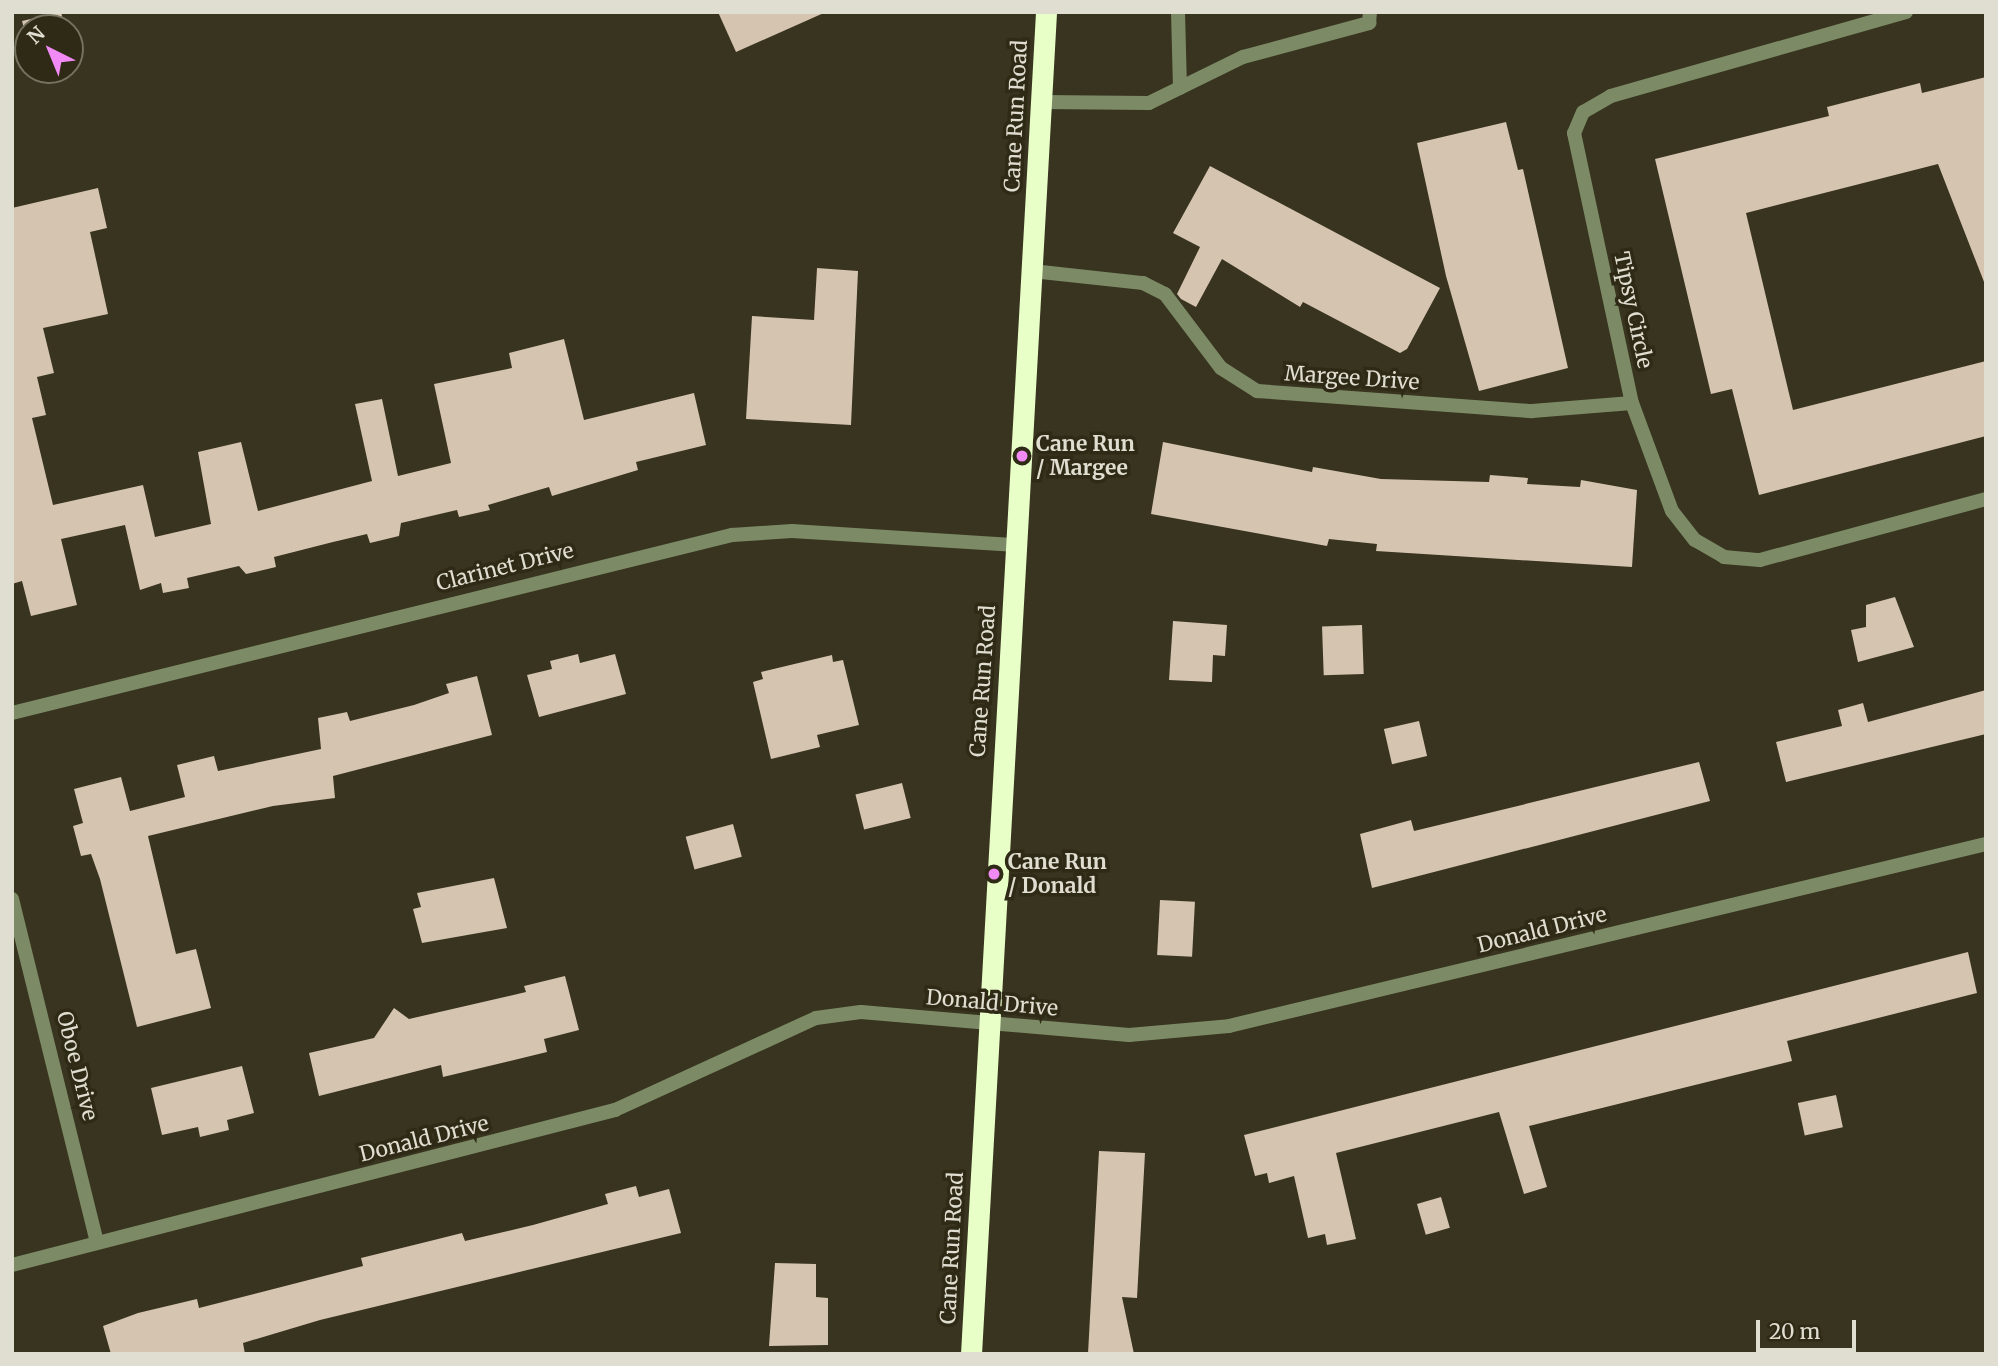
<!DOCTYPE html>
<html>
<head>
<meta charset="utf-8">
<style>
  body { margin:0 }
  #map { position:relative; width:1998px; height:1366px; overflow:hidden; background:#38341f; font-family:Merriweather,serif }
  div>[style] { position:absolute }
  .building>* { inset:0; background:#d5c4af; transform-origin:0 0 }
  .lane>* { height:14px; margin:-7px; padding:0 7px; transform-origin:7px; border-radius:7px; background:#7c8b66 }
  .street>* { height:14px; margin:-7px; padding:0 7px; transform-origin:7px; border-radius:7px; background:#7c8b66 }
  .highway>* { height:21px; margin:-10.5px; padding:0 10.5px; transform-origin:10.5px; border-radius:10.5px; background:#e9ffc8 }
  .dots>* { width:19px; height:19px; translate:-50% -50%; box-sizing:border-box; border:4px solid #2e2a15; border-radius:50% }
  span { translate:-50% -50%; white-space:nowrap; text-align:center; line-height:1.15; -webkit-text-stroke:7px #2e2a15; paint-order:stroke }
  .street-label { font-size:21px; color:#e0ddd1 }
  .poi-label { font-size:21px; color:#e0ddd1; font-weight:700 }
  .left { translate:0 -50%; text-align:left }
  .frame { position:absolute; inset:0; border:14px solid #e0ddd1; pointer-events:none }
  .north { position:absolute; left:14px; top:14px; width:70px; height:70px; box-sizing:border-box; background:#2e2a15; border:2px solid #757260; border-radius:50%; rotate:317deg; font-size:19px; font-weight:700; line-height:28px; text-align:center; color:#e0ddd1 }
  .north::after { content:''; display:block; margin:auto; width:24px; height:32px; background:#f18af4; clip-path:polygon(50% 0,100% 100%,50% 72%,0 100%) }
  .scale { position:absolute; left:1756px; top:1320px; width:100px; height:32px; box-sizing:border-box; border:4px solid #e0ddd1; border-top:0; padding-left:9px; font-size:21px; line-height:24px; white-space:nowrap; color:#e0ddd1; -webkit-text-stroke:5px #2e2a15; paint-order:stroke }
</style>
</head>
<body>
<div id="map">
  <div class="building">
    <div style="clip-path:polygon(61px 12px,65px 28px,28px 28px,28px 43px,22px 21px)"></div>
    <div style="clip-path:polygon(718px 12px,826px 12px,736px 52px)"></div>
    <div style="clip-path:polygon(1986px 77px,1986px 287px,1938px 164px,1746px 213px,1793px 410px,1986px 361px,1986px 436px,1759px 495px,1732px 389px,1711px 394px,1655px 159px,1829px 116px,1827px 107px,1920px 83px,1922px 93px)"></div>
    <div style="clip-path:polygon(1506px 122px,1518px 170px,1523px 169px,1568px 368px,1479px 391px,1446px 276px,1417px 143px)"></div>
    <div style="clip-path:polygon(1210px 166px,1440px 288px,1407px 349px,1400px 353px,1303px 302px,1300px 307px,1222px 259px,1196px 307px,1181px 299px,1177px 294px,1200px 247px,1173px 233px)"></div>
    <div style="clip-path:polygon(98px 188px,107px 228px,90px 232px,108px 314px,43px 328px,54px 373px,37px 377px,46px 415px,32px 418px,53px 505px,143px 485px,155px 537px,211px 524px,198px 452px,241px 442px,258px 511px,372px 481px,355px 404px,382px 399px,398px 476px,451px 463px,434px 384px,512px 368px,509px 353px,564px 339px,584px 420px,694px 393px,706px 445px,636px 462px,638px 470px,552px 496px,549px 487px,488px 505px,490px 510px,459px 517px,457px 510px,401px 523px,399px 536px,370px 543px,367px 534px,333px 542px,274px 557px,276px 567px,246px 574px,239px 566px,187px 578px,189px 588px,163px 593px,161px 583px,140px 590px,125px 525px,61px 539px,77px 605px,31px 616px,22px 581px,12px 584px,12px 208px)"></div>
    <div style="clip-path:polygon(817px 268px,858px 271px,851px 425px,746px 419px,752px 316px,814px 320px)"></div>
    <div style="clip-path:polygon(1163px 442px,1312px 472px,1313px 467px,1381px 479px,1489px 482px,1490px 475px,1528px 478px,1527px 484px,1580px 487px,1581px 480px,1637px 490px,1632px 567px,1376px 551px,1377px 544px,1329px 539px,1327px 546px,1151px 514px)"></div>
    <div style="clip-path:polygon(1895px 597px,1914px 647px,1858px 662px,1851px 630px,1866px 627px,1866px 605px)"></div>
    <div style="clip-path:polygon(1173px 621px,1227px 625px,1225px 656px,1213px 655px,1212px 682px,1169px 680px)"></div>
    <div style="left:1362px;top:625px;width:49px;height:40px;rotate:88deg"></div>
    <div style="clip-path:polygon(578px 654px,580px 663px,615px 654px,626px 694px,539px 717px,527px 675px,552px 669px,550px 661px)"></div>
    <div style="clip-path:polygon(832px 655px,833px 662px,843px 660px,859px 725px,817px 735px,820px 747px,771px 759px,753px 682px,763px 679px,761px 672px)"></div>
    <div style="clip-path:polygon(477px 676px,492px 735px,333px 776px,335px 798px,273px 806px,148px 836px,176px 954px,196px 949px,211px 1008px,137px 1027px,100px 879px,91px 854px,81px 856px,73px 826px,83px 823px,74px 789px,121px 777px,130px 811px,185px 797px,177px 765px,214px 756px,218px 771px,321px 749px,318px 718px,347px 712px,350px 721px,414px 705px,449px 693px,446px 684px)"></div>
    <div style="clip-path:polygon(1986px 690px,1986px 734px,1786px 782px,1776px 742px,1842px 726px,1838px 710px,1863px 703px,1868px 722px)"></div>
    <div style="left:1419px;top:721px;width:36px;height:36px;rotate:77deg"></div>
    <div style="clip-path:polygon(1699px 762px,1710px 801px,1372px 888px,1360px 834px,1411px 820px,1414px 831px)"></div>
    <div style="left:902px;top:783px;width:36px;height:48px;rotate:76deg"></div>
    <div style="left:733px;top:824px;width:34px;height:49px;rotate:75deg"></div>
    <div style="clip-path:polygon(494px 878px,507px 928px,422px 943px,413px 909px,421px 907px,417px 893px)"></div>
    <div style="left:1160px;top:900px;width:35px;height:55px;rotate:3deg"></div>
    <div style="clip-path:polygon(1968px 952px,1977px 993px,1787px 1041px,1792px 1061px,1529px 1126px,1547px 1187px,1524px 1194px,1499px 1112px,1336px 1153px,1356px 1239px,1327px 1245px,1325px 1234px,1308px 1238px,1294px 1176px,1269px 1183px,1267px 1173px,1255px 1176px,1244px 1135px)"></div>
    <div style="clip-path:polygon(565px 976px,579px 1030px,544px 1039px,547px 1052px,443px 1077px,441px 1065px,319px 1096px,309px 1053px,374px 1038px,394px 1008px,409px 1019px,526px 992px,524px 986px)"></div>
    <div style="clip-path:polygon(242px 1066px,254px 1113px,227px 1120px,229px 1130px,200px 1137px,198px 1127px,162px 1135px,151px 1088px)"></div>
    <div style="left:1836px;top:1095px;width:33px;height:39px;rotate:78deg"></div>
    <div style="clip-path:polygon(1099px 1151px,1145px 1153px,1137px 1298px,1122px 1297px,1134px 1354px,1088px 1354px)"></div>
    <div style="clip-path:polygon(636px 1186px,639px 1197px,669px 1189px,681px 1233px,320px 1320px,243px 1343px,245px 1354px,111px 1354px,103px 1326px,138px 1313px,197px 1299px,199px 1308px,363px 1266px,361px 1258px,430px 1241px,462px 1233px,465px 1241px,533px 1225px,608px 1204px,605px 1194px)"></div>
    <div style="left:1441px;top:1197px;width:32px;height:25px;rotate:74deg"></div>
    <div style="clip-path:polygon(775px 1263px,816px 1264px,816px 1297px,828px 1298px,828px 1345px,769px 1346px)"></div>
  </div>
  <div class="lane">
    <div style="left:1178px;top:12px;width:76px;rotate:88.5deg"></div>
    <div style="left:1041px;top:102px;width:108px;rotate:0.5deg"></div>
    <div style="left:1149px;top:103px;width:105px;rotate:-26.1deg"></div>
    <div style="left:1243px;top:57px;width:131px;rotate:-15.1deg"></div>
    <div style="left:1369px;top:23px;width:11px;rotate:-85deg"></div>
  </div>
  <div class="street">
    <div style="left:1906px;top:12px;width:307px;rotate:164.1deg"></div>
    <div style="left:1611px;top:96px;width:32px;rotate:150deg"></div>
    <div style="left:1583px;top:112px;width:23px;rotate:113deg"></div>
    <div style="left:1574px;top:133px;width:276px;rotate:77.9deg"></div>
    <div style="left:1632px;top:403px;width:115px;rotate:69.7deg"></div>
    <div style="left:1672px;top:511px;width:37px;rotate:52deg"></div>
    <div style="left:1695px;top:540px;width:34px;rotate:30deg"></div>
    <div style="left:1724px;top:557px;width:36px;rotate:5deg"></div>
    <div style="left:1760px;top:560px;width:234px;rotate:-15.1deg"></div>
    <div style="left:1032px;top:271px;width:112px;rotate:6.2deg"></div>
    <div style="left:1143px;top:283px;width:25px;rotate:27deg"></div>
    <div style="left:1165px;top:294px;width:93px;rotate:52.9deg"></div>
    <div style="left:1221px;top:368px;width:43px;rotate:32.6deg"></div>
    <div style="left:1257px;top:391px;width:276px;rotate:4.2deg"></div>
    <div style="left:1532px;top:411px;width:100px;rotate:-4.6deg"></div>
    <div style="left:12px;top:713px;width:742px;rotate:-13.89deg"></div>
    <div style="left:732px;top:535px;width:60px;rotate:-3.8deg"></div>
    <div style="left:792px;top:531px;width:225px;rotate:3.6deg"></div>
    <div style="left:12px;top:899px;width:354px;rotate:76.1deg"></div>
    <div style="left:12px;top:1265px;width:623px;rotate:-14.42deg"></div>
    <div style="left:615px;top:1110px;width:221px;rotate:-24.6deg"></div>
    <div style="left:816px;top:1018px;width:45px;rotate:-7.6deg"></div>
    <div style="left:861px;top:1012px;width:269px;rotate:4.9deg"></div>
    <div style="left:1129px;top:1035px;width:100px;rotate:-5.1deg"></div>
    <div style="left:1229px;top:1026px;width:779px;rotate:-13.52deg"></div>
  </div>
  <div class="highway">
    <div style="left:971px;top:1354px;width:1344px;rotate:-86.8deg"></div>
  </div>
  <div class="dots">
    <div style="left:1022px;top:456px;background:#f18af4"></div>
    <div style="left:994px;top:874px;background:#f18af4"></div>
  </div>
  <div class="street-label">
    <span style="left:1016px;top:116px;rotate:-87deg">Cane Run Road</span>
    <span style="left:1633px;top:310px;rotate:78deg">Tipsy Circle</span>
    <span style="left:1352px;top:378px;rotate:4deg">Margee Drive</span>
    <span style="left:505px;top:567px;rotate:-14deg">Clarinet Drive</span>
    <span style="left:983px;top:681px;rotate:-86deg">Cane Run Road</span>
    <span style="left:1542px;top:930px;rotate:-14deg">Donald Drive</span>
    <span style="left:992px;top:1003px;rotate:5deg">Donald Drive</span>
    <span style="left:77px;top:1066px;rotate:76deg">Oboe Drive</span>
    <span style="left:424px;top:1139px;rotate:-14deg">Donald Drive</span>
    <span style="left:952px;top:1248px;rotate:-87deg">Cane Run Road</span>
  </div>
  <div class="poi-label">
    <span class="left" style="left:1036px;top:456px">Cane Run<br>/ Margee</span>
    <span class="left" style="left:1008px;top:874px">Cane Run<br>/ Donald</span>
  </div>
  <div class="frame"></div>
  <div class="north">N</div>
  <div class="scale">20 m</div>
</div>
</body>
</html>
